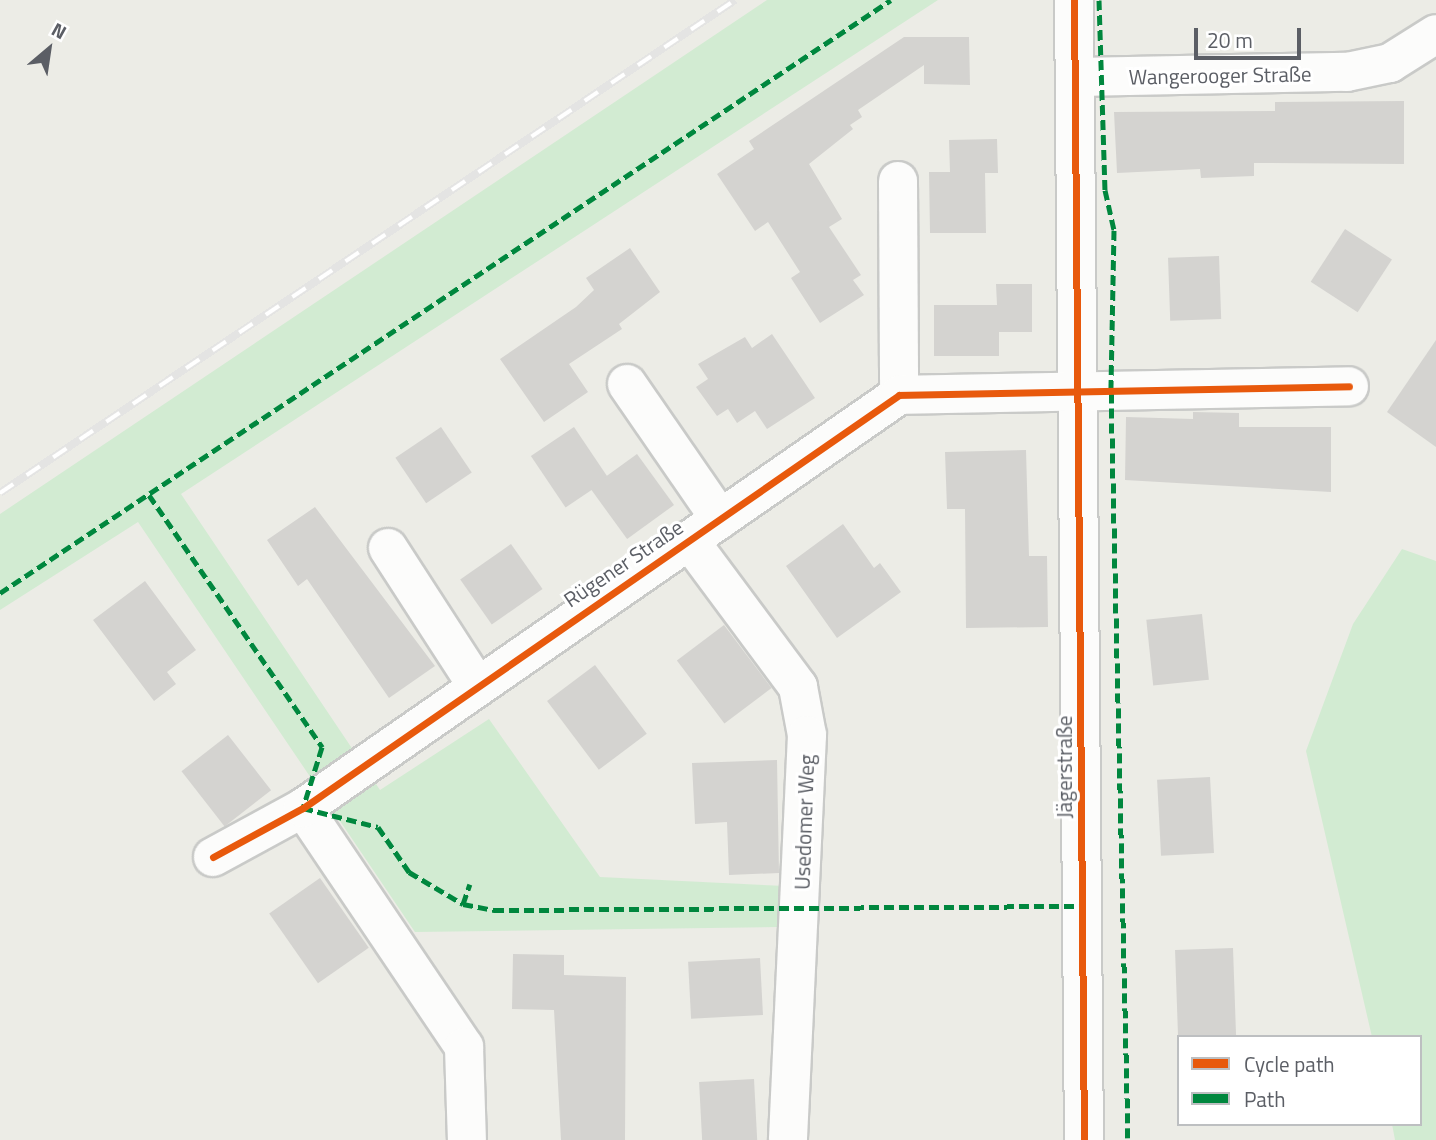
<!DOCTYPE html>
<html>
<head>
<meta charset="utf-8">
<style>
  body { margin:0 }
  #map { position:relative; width:1436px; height:1140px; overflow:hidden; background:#ecece6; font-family:"Titillium Web",sans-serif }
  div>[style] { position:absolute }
  .green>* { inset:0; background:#d2ebd2 }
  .building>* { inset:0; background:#d4d3d0; transform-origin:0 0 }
  .roads { filter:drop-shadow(2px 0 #c9cac8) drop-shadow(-2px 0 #c9cac8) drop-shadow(0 2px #c9cac8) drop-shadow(0 -2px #c9cac8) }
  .minor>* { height:38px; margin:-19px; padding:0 19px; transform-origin:19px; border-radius:19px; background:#fcfcfb }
  .rail>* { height:8px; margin-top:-4px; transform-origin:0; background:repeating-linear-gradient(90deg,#fff 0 16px,#e4e4e3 0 32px); box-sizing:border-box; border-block:2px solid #e4e4e3 }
  .quiet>* { height:5px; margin-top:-2.5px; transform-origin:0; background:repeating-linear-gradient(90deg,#00873e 0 10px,transparent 0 15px) }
  .cycleway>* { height:7px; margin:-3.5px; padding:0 3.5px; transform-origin:3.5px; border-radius:3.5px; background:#e8590c }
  span { translate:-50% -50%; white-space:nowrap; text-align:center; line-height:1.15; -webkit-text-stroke:6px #fff; paint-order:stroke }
  .street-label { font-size:21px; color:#5b5e65 }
  .legend { position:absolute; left:1177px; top:1035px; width:245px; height:91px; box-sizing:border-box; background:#fff; border:2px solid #bdbfc1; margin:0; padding:9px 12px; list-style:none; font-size:21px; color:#5b5e65 }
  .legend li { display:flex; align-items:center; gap:14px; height:35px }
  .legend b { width:35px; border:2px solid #bdbfc1 }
  .north { position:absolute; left:14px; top:14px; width:70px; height:70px; -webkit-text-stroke:5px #fff; paint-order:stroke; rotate:29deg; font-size:19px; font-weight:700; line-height:28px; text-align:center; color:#5b5e65 }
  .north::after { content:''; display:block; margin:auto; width:24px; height:32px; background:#5b5e65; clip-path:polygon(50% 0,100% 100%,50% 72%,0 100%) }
  .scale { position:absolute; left:1194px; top:28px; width:107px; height:32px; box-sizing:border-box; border:4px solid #5b5e65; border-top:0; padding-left:9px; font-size:21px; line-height:24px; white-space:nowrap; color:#5b5e65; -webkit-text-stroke:5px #fff; paint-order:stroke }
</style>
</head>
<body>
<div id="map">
  <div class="green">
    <div style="clip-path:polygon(767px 0,938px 0,181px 494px,380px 790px,489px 719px,600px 877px,785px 886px,778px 927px,415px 932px,138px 522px,0 610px,0 514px)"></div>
    <div style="clip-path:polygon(1402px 549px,1436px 561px,1436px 1140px,1395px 1140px,1392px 1124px,1420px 1124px,1420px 1037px,1372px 1037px,1306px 751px,1353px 624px)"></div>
  </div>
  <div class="building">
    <div style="clip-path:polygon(904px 37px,969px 37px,970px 85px,924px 84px,924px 65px,858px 110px,862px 117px,850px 125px,853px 129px,809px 164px,842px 219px,829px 227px,861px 275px,853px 280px,864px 295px,820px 323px,791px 278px,800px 272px,768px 222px,755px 231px,717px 174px,754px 149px,749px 141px)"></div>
    <div style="clip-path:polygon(1404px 101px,1404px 164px,1254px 163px,1254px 176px,1201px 178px,1200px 169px,1117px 173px,1114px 112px,1275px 111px,1275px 102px)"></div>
    <div style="clip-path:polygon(997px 139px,998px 173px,985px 173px,986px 233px,930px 233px,929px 172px,950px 172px,949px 140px)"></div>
    <div style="left:1345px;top:229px;width:56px;height:63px;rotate:33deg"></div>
    <div style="clip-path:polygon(630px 248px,660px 292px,619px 324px,622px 329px,569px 364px,588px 392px,544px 422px,500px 359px,576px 307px,594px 290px,586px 278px)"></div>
    <div style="left:1219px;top:256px;width:63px;height:51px;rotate:88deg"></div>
    <div style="clip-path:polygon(996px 284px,1032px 284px,1032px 332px,999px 332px,999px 356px,934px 356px,934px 305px,997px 305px)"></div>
    <div style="clip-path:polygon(772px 334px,815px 398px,767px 429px,755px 411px,737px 423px,728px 409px,717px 416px,696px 387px,708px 379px,698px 364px,745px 337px,752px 348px)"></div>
    <div style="clip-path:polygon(1436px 340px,1436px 447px,1387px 412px)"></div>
    <div style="clip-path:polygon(1193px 412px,1239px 413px,1239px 427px,1331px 427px,1331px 492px,1125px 480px,1126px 417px,1193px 419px)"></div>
    <div style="left:441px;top:427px;width:55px;height:55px;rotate:56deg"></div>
    <div style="left:574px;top:427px;width:62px;height:52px;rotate:56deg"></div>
    <div style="clip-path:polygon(1026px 450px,1029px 556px,1047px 556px,1048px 627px,966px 628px,965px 509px,947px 509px,945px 452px)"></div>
    <div style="left:637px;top:454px;width:63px;height:58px;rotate:54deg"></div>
    <div style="clip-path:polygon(315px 507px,435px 666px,389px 698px,307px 579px,298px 586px,267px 540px)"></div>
    <div style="clip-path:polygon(843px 524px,874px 568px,880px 563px,901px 592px,837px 638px,786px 566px)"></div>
    <div style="left:511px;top:544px;width:55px;height:62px;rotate:55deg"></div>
    <div style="clip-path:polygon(145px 581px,196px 650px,167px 672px,176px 684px,154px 701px,93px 620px)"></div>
    <div style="left:1202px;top:614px;width:66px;height:56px;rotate:84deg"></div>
    <div style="left:724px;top:625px;width:79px;height:59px;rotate:53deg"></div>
    <div style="left:595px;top:665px;width:86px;height:60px;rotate:53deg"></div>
    <div style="left:228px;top:735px;width:70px;height:59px;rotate:52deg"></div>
    <div style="clip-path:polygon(777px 760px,779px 873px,729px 875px,727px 822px,695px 824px,692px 763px)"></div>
    <div style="left:1210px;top:777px;width:76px;height:53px;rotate:87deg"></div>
    <div style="left:320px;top:878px;width:85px;height:62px;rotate:55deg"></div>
    <div style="left:1233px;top:948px;width:89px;height:58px;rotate:88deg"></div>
    <div style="clip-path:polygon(513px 954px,564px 955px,564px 975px,626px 977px,625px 1140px,561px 1140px,554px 1010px,512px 1009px)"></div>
    <div style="left:760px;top:958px;width:57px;height:72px;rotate:87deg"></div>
    <div style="left:754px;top:1079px;width:61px;height:55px;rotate:87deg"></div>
  </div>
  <div class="roads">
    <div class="minor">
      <div style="left:1074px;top:0;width:1140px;rotate:89.5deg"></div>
      <div style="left:1077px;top:77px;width:270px;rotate:-1.1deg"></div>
      <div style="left:1347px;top:72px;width:44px;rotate:-11.8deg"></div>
      <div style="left:1390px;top:63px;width:54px;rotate:-32.2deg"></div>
      <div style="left:898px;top:181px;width:214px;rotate:89.7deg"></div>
      <div style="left:627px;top:384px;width:164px;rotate:55.4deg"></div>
      <div style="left:689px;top:540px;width:183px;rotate:53.4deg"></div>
      <div style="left:798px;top:687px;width:49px;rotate:79.4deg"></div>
      <div style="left:807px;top:735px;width:405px;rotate:92.7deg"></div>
      <div style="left:388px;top:548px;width:162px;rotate:57.1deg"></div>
      <div style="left:303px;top:808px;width:288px;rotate:56deg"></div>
      <div style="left:464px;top:1047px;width:93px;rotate:88.2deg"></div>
      <div style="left:213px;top:857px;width:102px;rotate:-28.6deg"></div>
      <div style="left:303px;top:808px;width:725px;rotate:-34.72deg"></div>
      <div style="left:899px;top:395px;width:450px;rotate:-1.1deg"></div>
    </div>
  </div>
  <div class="rail">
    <div style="left:0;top:493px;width:885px;rotate:-33.85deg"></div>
  </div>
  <div class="quiet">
    <div style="left:1099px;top:0;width:190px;rotate:88.2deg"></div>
    <div style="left:1105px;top:190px;width:41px;rotate:77.3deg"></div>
    <div style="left:1114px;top:230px;width:163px;rotate:91.1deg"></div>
    <div style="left:1111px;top:393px;width:747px;rotate:88.7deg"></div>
    <div style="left:149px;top:495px;width:306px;rotate:55.5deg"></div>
    <div style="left:322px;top:747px;width:64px;rotate:107.3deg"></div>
    <div style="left:303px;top:808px;width:77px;rotate:14.2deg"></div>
    <div style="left:378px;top:827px;width:55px;rotate:55.4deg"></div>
    <div style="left:409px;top:872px;width:63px;rotate:30.7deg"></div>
    <div style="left:463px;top:904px;width:32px;rotate:11deg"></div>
    <div style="left:494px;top:910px;width:588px;rotate:-0.39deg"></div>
    <div style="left:0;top:593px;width:1070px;rotate:-33.65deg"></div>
    <div style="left:463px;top:904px;width:21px;rotate:-71deg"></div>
  </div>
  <div class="cycleway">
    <div style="left:1074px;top:0;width:1140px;rotate:89.5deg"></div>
    <div style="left:213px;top:857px;width:102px;rotate:-28.6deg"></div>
    <div style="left:303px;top:808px;width:725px;rotate:-34.72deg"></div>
    <div style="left:899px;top:395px;width:450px;rotate:-1.1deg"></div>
  </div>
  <div class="street-label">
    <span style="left:1220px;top:75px;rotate:-1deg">Wangerooger Straße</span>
    <span style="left:623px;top:563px;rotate:-34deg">Rügener Straße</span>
    <span style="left:1064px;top:767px;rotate:-90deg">Jägerstraße</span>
    <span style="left:804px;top:822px;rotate:-88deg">Usedomer Weg</span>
  </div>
  <ul class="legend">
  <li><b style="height:9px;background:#e8590c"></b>Cycle path</li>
  <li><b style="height:9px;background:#00873e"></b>Path</li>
  </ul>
  <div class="north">N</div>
  <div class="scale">20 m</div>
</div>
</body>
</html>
